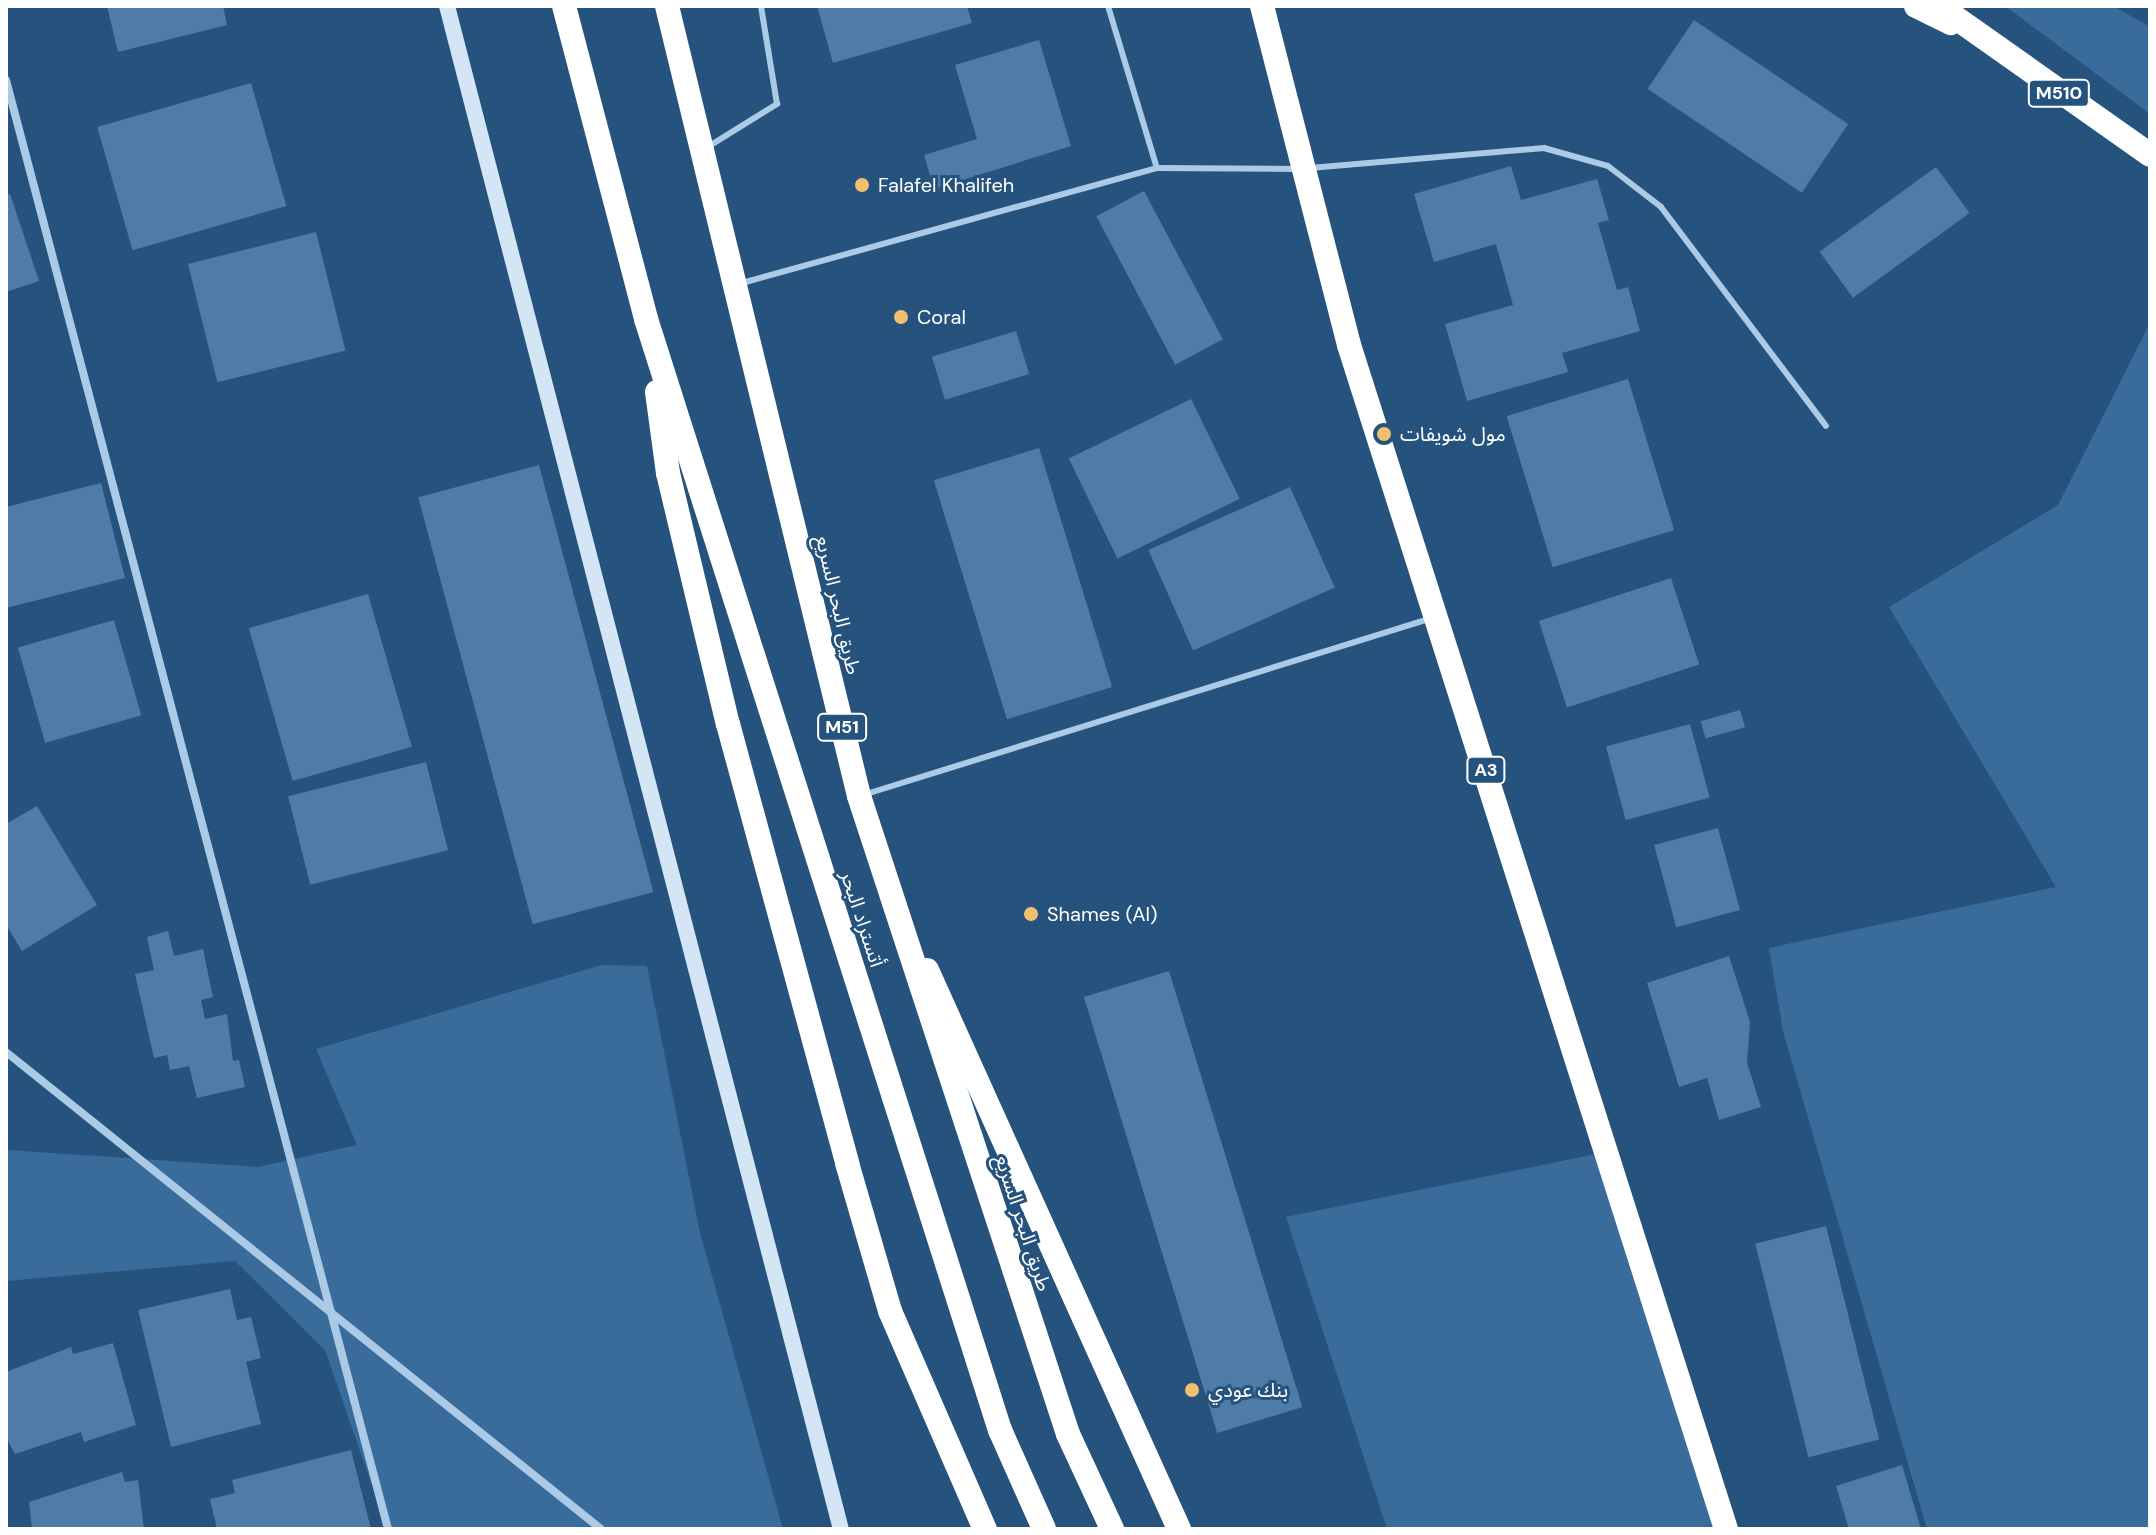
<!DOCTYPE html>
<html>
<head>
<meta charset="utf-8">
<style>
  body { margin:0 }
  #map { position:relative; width:2156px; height:1535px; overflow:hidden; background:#26537d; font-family:"DM Sans","Noto Sans Arabic",sans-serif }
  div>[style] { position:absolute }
  .green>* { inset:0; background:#3a6c9b }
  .building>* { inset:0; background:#4e7ca6; transform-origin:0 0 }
  .lane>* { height:6px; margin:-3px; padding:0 3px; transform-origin:3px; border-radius:3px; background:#abcae5 }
  .street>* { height:8px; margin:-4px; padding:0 4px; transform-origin:4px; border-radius:4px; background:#abcae5 }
  .secondary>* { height:16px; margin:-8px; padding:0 8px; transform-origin:8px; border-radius:8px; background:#d4e5f5 }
  .highway>* { height:24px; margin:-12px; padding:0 12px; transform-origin:12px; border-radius:12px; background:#fff }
  .dots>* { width:22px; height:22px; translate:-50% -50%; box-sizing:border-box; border:4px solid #26537d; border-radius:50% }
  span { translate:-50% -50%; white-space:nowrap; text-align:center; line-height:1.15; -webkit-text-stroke:6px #26537d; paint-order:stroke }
  .shield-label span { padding:2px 6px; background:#26537d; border:2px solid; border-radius:6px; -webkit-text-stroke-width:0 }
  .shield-label { font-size:18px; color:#fff; font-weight:700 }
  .poi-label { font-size:20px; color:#fff }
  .left { translate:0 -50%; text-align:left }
  .street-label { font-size:20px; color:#fff }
  .frame { position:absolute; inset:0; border:8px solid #fff; pointer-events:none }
</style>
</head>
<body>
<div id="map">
  <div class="green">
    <div style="clip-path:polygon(2005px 6px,2113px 6px,2150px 27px,2150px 114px)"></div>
    <div style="clip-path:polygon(2150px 323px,2150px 1529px,1927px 1529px,1783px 1031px,1769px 948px,2056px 887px,1889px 607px,2058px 505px)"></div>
    <div style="clip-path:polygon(602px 965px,647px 966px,700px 1233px,783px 1529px,387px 1529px,325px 1350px,235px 1261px,6px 1281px,7px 1150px,258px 1167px,357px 1145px,316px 1049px)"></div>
    <div style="clip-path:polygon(1601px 1153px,1728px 1529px,1387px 1529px,1286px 1217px)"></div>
  </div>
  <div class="building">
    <div style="clip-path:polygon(107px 6px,223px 6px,227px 25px,118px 52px)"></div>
    <div style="clip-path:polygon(817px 6px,967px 6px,972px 23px,833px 63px)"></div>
    <div style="left:1694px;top:20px;width:186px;height:83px;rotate:34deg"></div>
    <div style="clip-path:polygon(1039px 40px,1071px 146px,934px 189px,924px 155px,977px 139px,955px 65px)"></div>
    <div style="left:251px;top:83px;width:128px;height:160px;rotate:74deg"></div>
    <div style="clip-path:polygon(1511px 166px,1521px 200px,1597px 179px,1609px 220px,1598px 223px,1617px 290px,1628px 287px,1640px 331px,1562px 353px,1568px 372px,1467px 401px,1445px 324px,1513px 305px,1496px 244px,1434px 262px,1414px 194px)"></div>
    <div style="left:1936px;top:167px;width:57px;height:144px;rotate:54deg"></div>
    <div style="left:1144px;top:191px;width:168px;height:54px;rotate:62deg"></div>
    <div style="clip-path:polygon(10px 194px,39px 281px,6px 292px,6px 195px)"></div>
    <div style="left:316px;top:232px;width:122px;height:132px;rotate:76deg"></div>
    <div style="left:1016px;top:331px;width:45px;height:88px;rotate:73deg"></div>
    <div style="left:1628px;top:379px;width:158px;height:127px;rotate:73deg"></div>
    <div style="left:1191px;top:399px;width:111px;height:136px;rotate:64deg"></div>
    <div style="left:1039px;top:448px;width:250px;height:110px;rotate:73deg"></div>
    <div style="left:539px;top:465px;width:442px;height:125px;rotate:75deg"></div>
    <div style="clip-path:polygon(101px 483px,125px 578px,6px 608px,6px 507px)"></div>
    <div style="left:1290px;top:487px;width:110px;height:155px;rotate:66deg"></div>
    <div style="left:1671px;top:578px;width:91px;height:139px;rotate:72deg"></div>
    <div style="left:368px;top:594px;width:159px;height:124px;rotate:74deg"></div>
    <div style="left:114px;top:620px;width:99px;height:100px;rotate:74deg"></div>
    <div style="left:1740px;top:710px;width:18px;height:41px;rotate:74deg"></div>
    <div style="left:1690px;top:724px;width:76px;height:87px;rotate:75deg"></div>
    <div style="left:426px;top:762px;width:91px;height:142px;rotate:76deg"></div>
    <div style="clip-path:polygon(37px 806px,97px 905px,22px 951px,6px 925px,6px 824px)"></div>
    <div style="left:1718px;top:828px;width:85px;height:66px;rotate:75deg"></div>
    <div style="clip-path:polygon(168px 931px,174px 956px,203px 949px,213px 997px,201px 1000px,205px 1019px,227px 1014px,233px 1061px,239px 1060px,245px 1087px,197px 1098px,189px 1066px,170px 1070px,167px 1055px,154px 1058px,135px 974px,154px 970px,147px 937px)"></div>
    <div style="clip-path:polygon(1729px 956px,1750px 1022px,1747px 1063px,1761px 1107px,1719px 1120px,1707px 1078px,1679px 1087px,1647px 983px)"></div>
    <div style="left:1169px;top:971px;width:456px;height:89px;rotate:73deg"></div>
    <div style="left:1826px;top:1226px;width:220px;height:73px;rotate:76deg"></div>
    <div style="clip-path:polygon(230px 1289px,237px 1320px,251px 1317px,261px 1358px,246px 1362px,261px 1424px,171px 1447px,138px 1310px)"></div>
    <div style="clip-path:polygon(113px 1343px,136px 1425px,84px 1442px,81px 1432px,15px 1454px,6px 1437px,6px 1372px,71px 1347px,73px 1354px)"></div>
    <div style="clip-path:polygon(351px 1450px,371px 1529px,217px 1529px,210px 1499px,235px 1493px,232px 1480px)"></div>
    <div style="clip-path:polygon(1902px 1465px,1921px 1529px,1849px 1529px,1836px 1486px)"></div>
    <div style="clip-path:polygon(122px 1472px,125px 1482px,138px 1480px,144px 1529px,32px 1529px,29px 1502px)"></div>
  </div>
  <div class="lane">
    <div style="left:1108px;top:6px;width:169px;rotate:73.2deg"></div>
    <div style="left:706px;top:148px;width:84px;rotate:-31.8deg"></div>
    <div style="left:777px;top:104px;width:99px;rotate:-99.3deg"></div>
    <div style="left:1310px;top:168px;width:235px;rotate:-4.9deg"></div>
    <div style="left:1544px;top:148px;width:66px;rotate:15.7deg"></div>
    <div style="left:1608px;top:166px;width:67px;rotate:37.7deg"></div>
    <div style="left:1661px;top:207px;width:274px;rotate:53deg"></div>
    <div style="left:742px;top:283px;width:431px;rotate:-15.5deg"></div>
    <div style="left:1157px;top:168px;width:142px;rotate:0.4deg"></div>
    <div style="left:863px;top:795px;width:593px;rotate:-17.27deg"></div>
  </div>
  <div class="street">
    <div style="left:6px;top:80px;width:1499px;rotate:75.23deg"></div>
    <div style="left:6px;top:1052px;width:763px;rotate:38.72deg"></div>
  </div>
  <div class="secondary">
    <div style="left:447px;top:6px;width:1573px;rotate:75.5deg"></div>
  </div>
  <div class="highway">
    <div style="left:564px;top:6px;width:324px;rotate:75.3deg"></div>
    <div style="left:646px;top:319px;width:1166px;rotate:72.33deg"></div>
    <div style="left:1000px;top:1430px;width:108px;rotate:66deg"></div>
    <div style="left:667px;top:6px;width:813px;rotate:76.34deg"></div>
    <div style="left:859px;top:796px;width:671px;rotate:71.86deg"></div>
    <div style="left:1068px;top:1434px;width:105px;rotate:65.1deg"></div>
    <div style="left:1262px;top:6px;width:350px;rotate:75.6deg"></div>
    <div style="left:1349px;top:345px;width:1243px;rotate:72.34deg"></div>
    <div style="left:1916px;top:6px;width:39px;rotate:26deg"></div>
    <div style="left:1939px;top:6px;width:258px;rotate:35.2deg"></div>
    <div style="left:657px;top:392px;width:82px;rotate:82.3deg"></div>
    <div style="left:668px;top:473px;width:258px;rotate:76.6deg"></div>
    <div style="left:728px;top:724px;width:455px;rotate:74.8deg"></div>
    <div style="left:847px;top:1163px;width:154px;rotate:73.8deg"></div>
    <div style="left:890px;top:1311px;width:238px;rotate:66.5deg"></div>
    <div style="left:927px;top:970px;width:613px;rotate:65.73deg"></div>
  </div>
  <div class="dots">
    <div style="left:862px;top:185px;background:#eec070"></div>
    <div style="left:901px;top:317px;background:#eec070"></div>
    <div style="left:1384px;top:434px;background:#eec070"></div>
    <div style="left:1031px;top:914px;background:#eec070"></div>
    <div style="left:1192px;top:1390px;background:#eec070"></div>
  </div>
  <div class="shield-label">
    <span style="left:2059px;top:93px">M510</span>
    <span style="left:842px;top:727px">M51</span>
    <span style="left:1486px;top:770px">A3</span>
  </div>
  <div class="poi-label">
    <span class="left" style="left:878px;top:185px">Falafel Khalifeh</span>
    <span class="left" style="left:917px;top:317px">Coral</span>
    <span class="left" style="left:1400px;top:434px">مول شويفات</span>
    <span class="left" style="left:1047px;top:914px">Shames (Al)</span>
    <span class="left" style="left:1208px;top:1390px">بنك عودي</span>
  </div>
  <div class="street-label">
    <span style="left:838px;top:605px;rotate:77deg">طريق البحر السريع</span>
    <span style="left:862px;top:919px;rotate:72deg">أتستراد البحر</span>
    <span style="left:1023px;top:1223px;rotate:72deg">طريق البحر السريع</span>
  </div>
  <div class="frame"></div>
</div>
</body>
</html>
